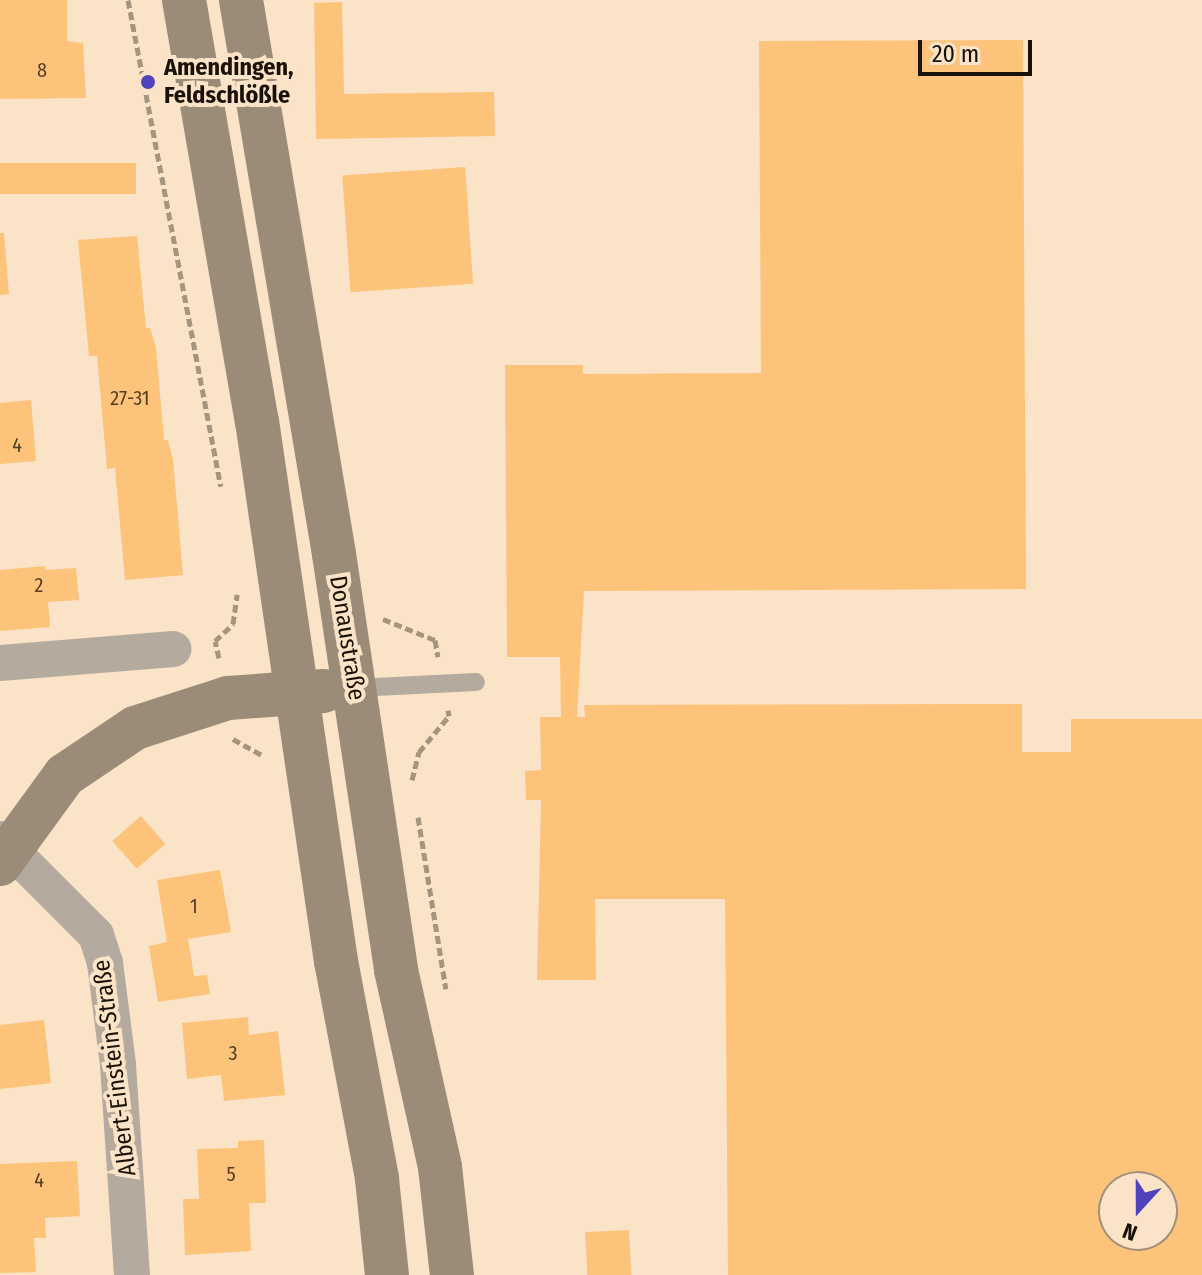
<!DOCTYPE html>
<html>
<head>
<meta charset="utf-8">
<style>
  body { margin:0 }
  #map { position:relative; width:1202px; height:1275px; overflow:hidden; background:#fae3c6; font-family:"Fira Sans Condensed",sans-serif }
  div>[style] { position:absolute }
  .building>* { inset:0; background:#fdc37a; transform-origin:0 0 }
  .path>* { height:5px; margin-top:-2.5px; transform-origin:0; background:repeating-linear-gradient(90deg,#a5947e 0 8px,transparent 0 12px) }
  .lane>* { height:18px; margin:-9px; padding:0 9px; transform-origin:9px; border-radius:9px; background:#b4aa9e }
  .street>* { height:36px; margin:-18px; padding:0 18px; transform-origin:18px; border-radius:18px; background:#b4aa9e }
  .secondary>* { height:44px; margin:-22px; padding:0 22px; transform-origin:22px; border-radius:22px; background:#9b8c7a }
  .dots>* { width:22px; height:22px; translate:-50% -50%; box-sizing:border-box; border:4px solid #fae3c6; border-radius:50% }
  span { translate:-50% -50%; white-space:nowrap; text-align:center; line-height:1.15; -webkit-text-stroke:8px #fae3c6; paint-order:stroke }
  .number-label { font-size:20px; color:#533e24 }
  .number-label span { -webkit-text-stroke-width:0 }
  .poi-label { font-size:24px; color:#1a1208; font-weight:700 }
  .left { translate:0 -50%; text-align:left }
  .street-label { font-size:24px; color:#1a1208 }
  .north { position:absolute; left:1098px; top:1171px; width:80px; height:80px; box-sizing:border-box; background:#fae3c6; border:2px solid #a08f7a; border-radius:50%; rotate:201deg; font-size:22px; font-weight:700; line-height:32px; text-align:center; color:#1a1208 }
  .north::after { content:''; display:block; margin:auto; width:28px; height:36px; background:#5042ba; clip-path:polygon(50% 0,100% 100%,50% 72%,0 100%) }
  .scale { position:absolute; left:918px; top:40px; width:114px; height:36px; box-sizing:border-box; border:4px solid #1a1208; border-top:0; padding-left:10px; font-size:24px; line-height:28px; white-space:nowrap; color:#1a1208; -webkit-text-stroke:6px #fae3c6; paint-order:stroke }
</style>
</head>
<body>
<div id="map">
  <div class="building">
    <div style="clip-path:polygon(0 0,67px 0,67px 41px,83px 43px,86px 98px,0 99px)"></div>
    <div style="clip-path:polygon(342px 2px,344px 94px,494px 92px,495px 136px,316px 139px,314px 3px)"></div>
    <div style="clip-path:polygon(evenodd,1023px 40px,1026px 589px,584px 591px,577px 717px,585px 717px,584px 705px,1022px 704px,1022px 752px,1071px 752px,1071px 719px,1202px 719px,1202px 1275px,728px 1275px,725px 899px,595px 899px,596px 980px,537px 980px,541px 800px,526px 800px,525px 771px,541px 770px,540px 717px,561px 717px,560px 657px,507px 657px,505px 365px,583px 365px,583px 374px,761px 373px,759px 41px,1023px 40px,1114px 1187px,1162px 1187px,1162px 1235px,1114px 1235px,1114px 1187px)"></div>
    <div style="left:136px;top:163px;width:31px;height:136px;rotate:90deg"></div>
    <div style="left:465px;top:167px;width:117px;height:123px;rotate:86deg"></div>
    <div style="clip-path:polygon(0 233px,4px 233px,9px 294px,0 295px)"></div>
    <div style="clip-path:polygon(137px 236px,146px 328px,150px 328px,156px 348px,164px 440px,168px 440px,173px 459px,183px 575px,125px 580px,115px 468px,107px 469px,97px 356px,89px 356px,78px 240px)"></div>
    <div style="clip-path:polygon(31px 400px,36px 461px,0 464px,0 403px)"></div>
    <div style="clip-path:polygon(45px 566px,45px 570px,76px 568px,79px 600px,48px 602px,50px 627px,0 631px,0 570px)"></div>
    <div style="left:141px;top:816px;width:37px;height:38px;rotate:49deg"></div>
    <div style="clip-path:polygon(220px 870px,231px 932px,188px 939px,194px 976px,207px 975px,210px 994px,158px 1002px,149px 946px,167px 942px,157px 880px)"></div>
    <div style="clip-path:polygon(248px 1017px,249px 1035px,278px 1031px,285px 1095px,224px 1101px,221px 1075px,187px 1079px,182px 1023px)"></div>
    <div style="clip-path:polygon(44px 1020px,51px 1083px,0 1089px,0 1025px)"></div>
    <div style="clip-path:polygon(264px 1140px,266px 1203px,249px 1203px,251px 1251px,185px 1255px,183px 1199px,199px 1199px,197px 1149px,238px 1148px,238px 1141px)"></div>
    <div style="clip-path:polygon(77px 1161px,80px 1216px,45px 1218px,46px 1238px,34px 1238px,36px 1272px,0 1273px,0 1164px)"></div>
    <div style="left:629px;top:1230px;width:45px;height:44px;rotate:87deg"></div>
  </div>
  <div class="path">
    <div style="left:128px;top:0;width:495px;rotate:79.2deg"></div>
    <div style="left:383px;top:619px;width:56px;rotate:22deg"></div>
    <div style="left:435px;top:640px;width:17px;rotate:80deg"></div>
    <div style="left:219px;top:658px;width:17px;rotate:-103deg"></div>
    <div style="left:215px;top:641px;width:25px;rotate:-43deg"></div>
    <div style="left:233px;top:624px;width:30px;rotate:-82deg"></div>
    <div style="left:233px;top:739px;width:35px;rotate:29deg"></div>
    <div style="left:412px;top:780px;width:29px;rotate:-76deg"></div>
    <div style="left:419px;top:752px;width:47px;rotate:-50.2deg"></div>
    <div style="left:449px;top:716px;width:6px;rotate:-99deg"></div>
    <div style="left:418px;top:817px;width:174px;rotate:80.8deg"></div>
  </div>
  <div class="lane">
    <div style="left:355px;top:688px;width:121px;rotate:-2.8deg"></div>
  </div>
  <div class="street">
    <div style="left:0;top:663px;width:174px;rotate:-4.6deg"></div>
    <div style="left:0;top:839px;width:136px;rotate:45deg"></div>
    <div style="left:96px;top:935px;width:29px;rotate:72deg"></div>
    <div style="left:105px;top:963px;width:103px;rotate:82.7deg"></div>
    <div style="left:118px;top:1065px;width:210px;rotate:86.2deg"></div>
  </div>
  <div class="secondary">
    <div style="left:184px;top:0;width:427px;rotate:80.2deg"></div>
    <div style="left:257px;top:421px;width:546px;rotate:81.68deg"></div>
    <div style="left:336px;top:961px;width:222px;rotate:79.3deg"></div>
    <div style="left:377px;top:1179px;width:97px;rotate:84.1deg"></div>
    <div style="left:241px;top:0;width:562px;rotate:80.47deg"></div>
    <div style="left:334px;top:554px;width:421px;rotate:81.5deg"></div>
    <div style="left:396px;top:970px;width:202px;rotate:77.4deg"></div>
    <div style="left:440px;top:1167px;width:109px;rotate:83.7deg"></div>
    <div style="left:0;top:864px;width:110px;rotate:-53.9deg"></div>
    <div style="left:65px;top:775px;width:84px;rotate:-33.9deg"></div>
    <div style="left:135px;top:728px;width:98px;rotate:-17.9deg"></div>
    <div style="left:228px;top:698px;width:96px;rotate:-4.2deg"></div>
  </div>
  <div class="dots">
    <div style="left:148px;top:82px;background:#5042ba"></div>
  </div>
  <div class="number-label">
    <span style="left:42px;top:70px">8</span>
    <span style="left:130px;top:398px">27-31</span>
    <span style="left:17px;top:445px">4</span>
    <span style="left:39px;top:585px">2</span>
    <span style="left:194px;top:906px">1</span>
    <span style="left:233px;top:1053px">3</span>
    <span style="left:231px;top:1174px">5</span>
    <span style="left:39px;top:1180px">4</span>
  </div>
  <div class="poi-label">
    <span class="left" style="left:164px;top:82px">Amendingen,<br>Feldschlößle</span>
  </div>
  <div class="street-label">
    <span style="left:347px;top:638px;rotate:81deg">Donaustraße</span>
    <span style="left:115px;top:1068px;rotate:-97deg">Albert-Einstein-Straße</span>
  </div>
  <div class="north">N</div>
  <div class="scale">20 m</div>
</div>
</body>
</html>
